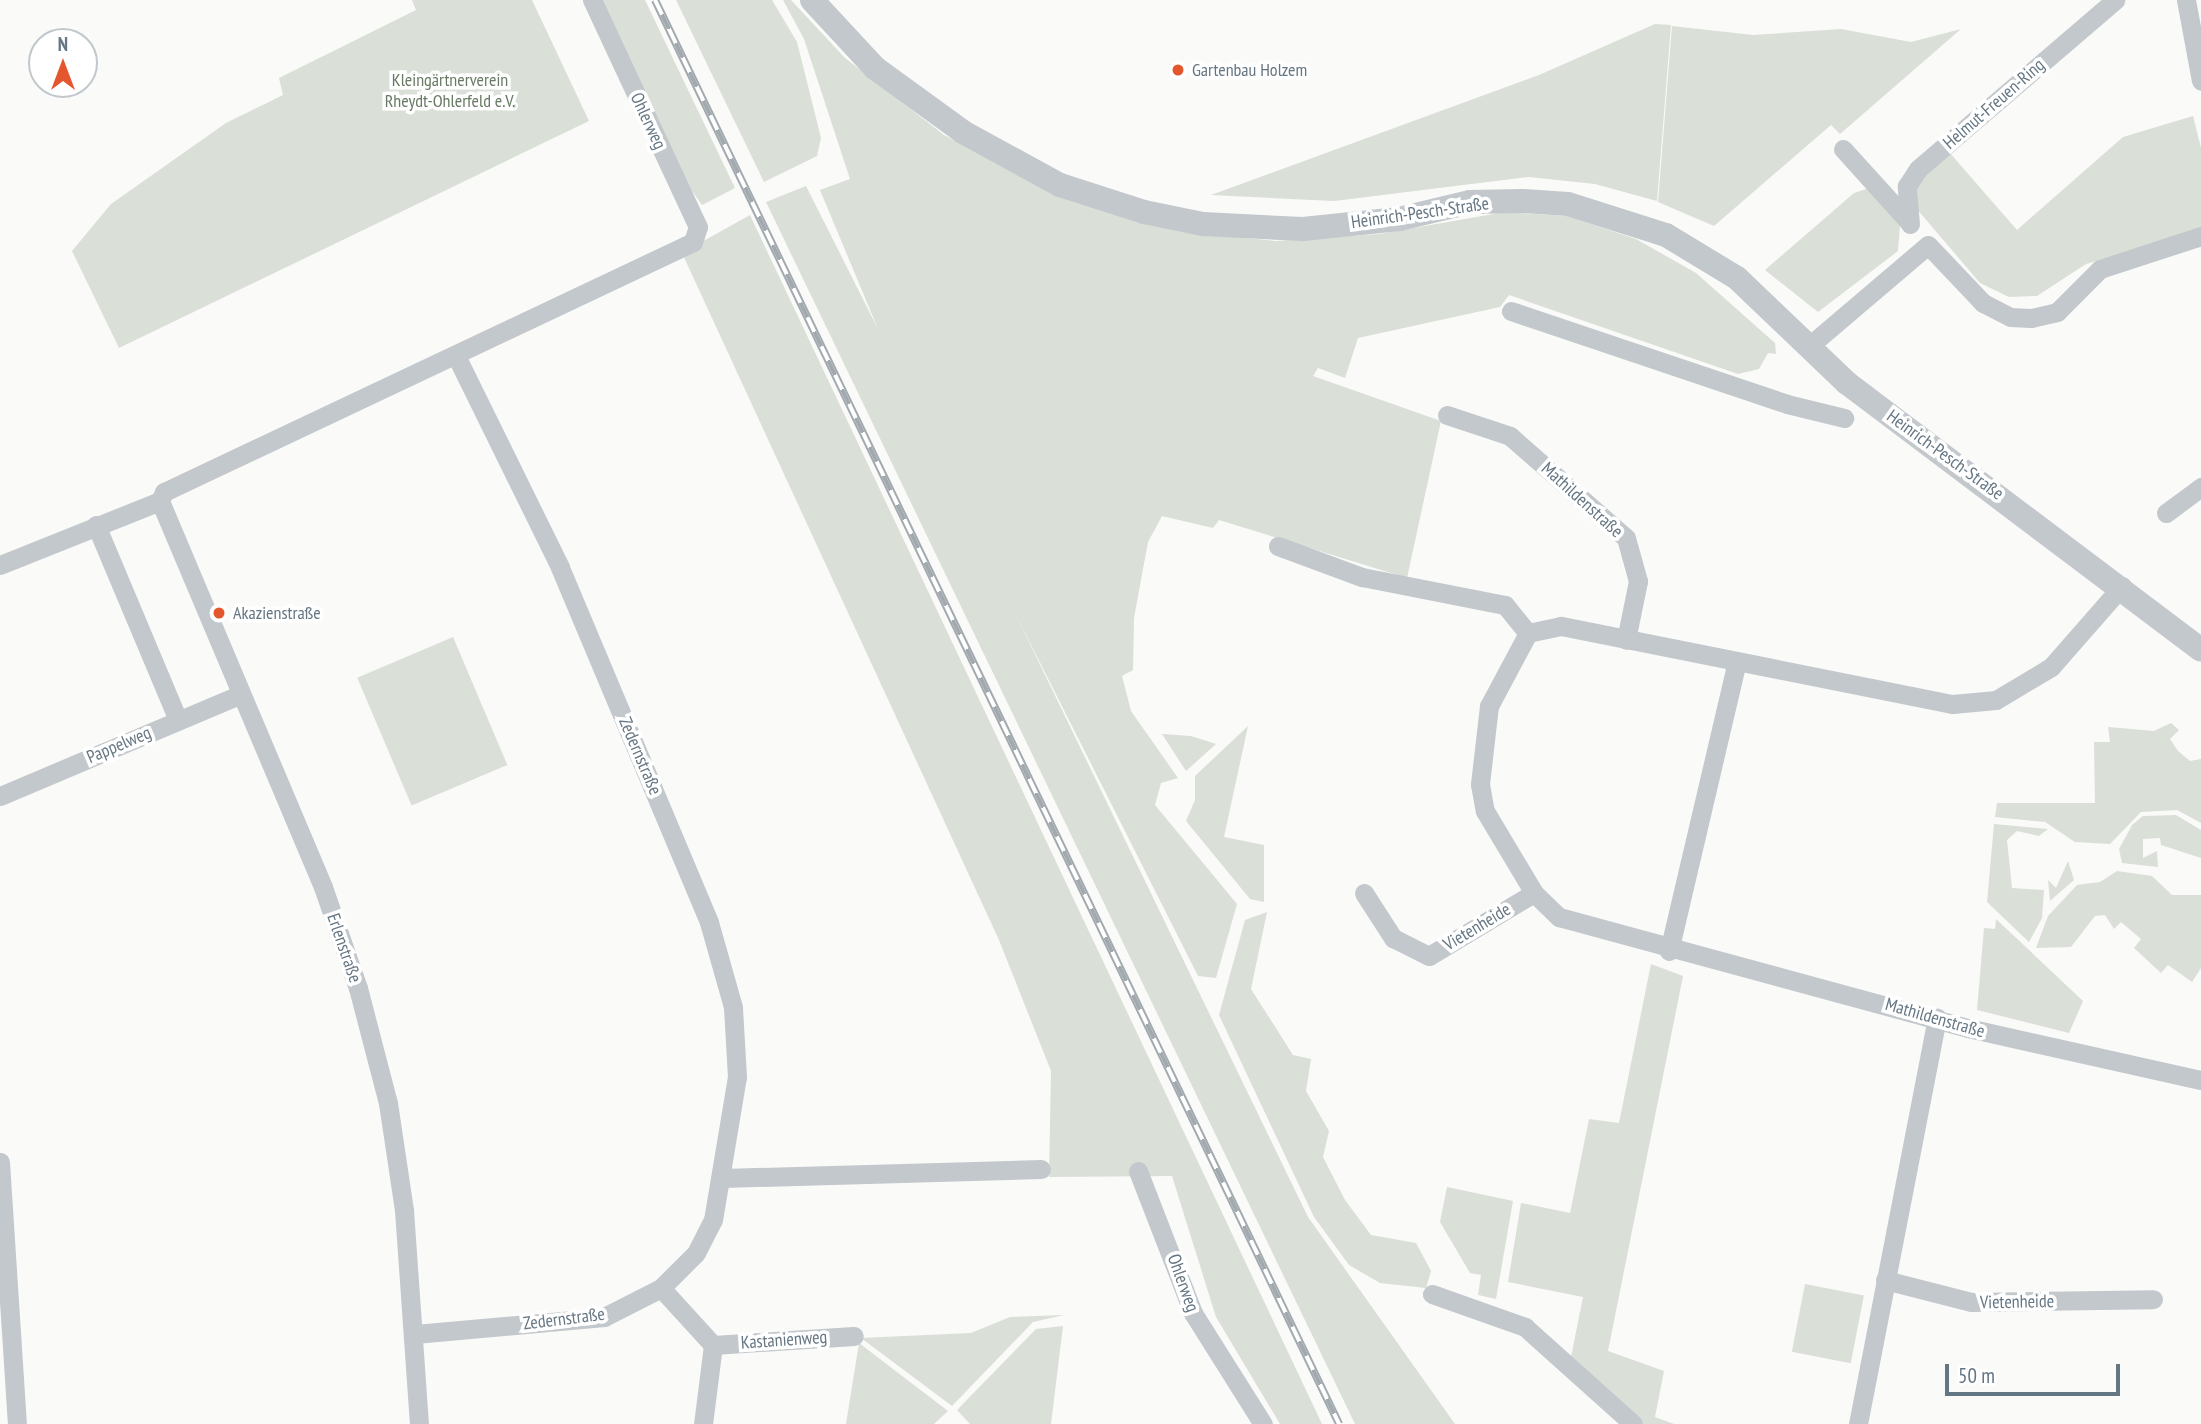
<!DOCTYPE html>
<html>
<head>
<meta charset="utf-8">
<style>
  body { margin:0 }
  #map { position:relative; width:2201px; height:1424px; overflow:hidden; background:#fafaf8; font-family:"PT Sans Narrow",sans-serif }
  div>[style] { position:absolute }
  .green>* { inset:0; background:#dadfd7; transform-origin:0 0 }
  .minor>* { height:19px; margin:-9.5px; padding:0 9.5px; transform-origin:9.5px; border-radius:9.5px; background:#c3c8cc }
  .tertiary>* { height:24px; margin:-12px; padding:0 12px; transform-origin:12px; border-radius:12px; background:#c3c8cc }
  .rail>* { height:8px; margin-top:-4px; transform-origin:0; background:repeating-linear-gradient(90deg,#fff 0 16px,#a2aab0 0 32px); box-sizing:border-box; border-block:2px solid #a2aab0 }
  .dots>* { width:19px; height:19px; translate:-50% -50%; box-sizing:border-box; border:4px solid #fff; border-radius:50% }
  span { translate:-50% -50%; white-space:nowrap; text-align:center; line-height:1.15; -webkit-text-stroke:7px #fff; paint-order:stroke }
  .poi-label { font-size:18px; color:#657683 }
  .left { translate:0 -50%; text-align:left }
  .park-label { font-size:18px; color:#687a64 }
  .street-label { font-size:18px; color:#657683 }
  .north { position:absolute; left:28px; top:28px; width:70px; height:70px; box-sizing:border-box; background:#fff; border:2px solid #c1c8cd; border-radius:50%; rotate:0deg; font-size:19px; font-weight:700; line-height:28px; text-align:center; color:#657683 }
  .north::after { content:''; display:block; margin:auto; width:24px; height:32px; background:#e4572e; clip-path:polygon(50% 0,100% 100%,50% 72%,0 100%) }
  .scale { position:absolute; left:1945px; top:1364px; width:175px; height:32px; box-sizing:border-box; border:4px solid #657683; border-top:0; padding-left:9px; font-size:21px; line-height:24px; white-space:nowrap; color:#657683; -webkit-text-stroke:5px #fff; paint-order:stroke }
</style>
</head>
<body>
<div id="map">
  <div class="green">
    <div style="clip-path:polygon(412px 0,532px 0,589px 121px,119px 348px,72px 251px,111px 204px,226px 123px,283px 95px,279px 78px,416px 10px)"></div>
    <div style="clip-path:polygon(599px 0,645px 0,735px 188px,702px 205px,682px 177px)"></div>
    <div style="clip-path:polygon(676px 0,772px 0,797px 42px,821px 138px,817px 156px,764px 182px)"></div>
    <div style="clip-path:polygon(783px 0,791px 0,845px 58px,944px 135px,1077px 203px,1183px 232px,1276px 241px,1379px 234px,1505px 212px,1567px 216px,1636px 239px,1696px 273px,1775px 343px,1776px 354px,1768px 353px,1759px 369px,1738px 374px,1509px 295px,1500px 307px,1358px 338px,1345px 378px,1318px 368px,1313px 376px,1441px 421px,1407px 578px,1219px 520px,1213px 528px,1162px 516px,1148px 542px,1134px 618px,1133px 670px,1122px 676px,1131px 711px,1178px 778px,1161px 783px,1155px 805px,1237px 904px,1216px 978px,1198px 976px,1015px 613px,1308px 1217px,1455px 1424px,1355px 1424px,766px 202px,806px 186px,878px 329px,820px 190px,850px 179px,804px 39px)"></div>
    <div style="clip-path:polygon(1655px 24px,1671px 25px,1657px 201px,1595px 184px,1529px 177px,1334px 201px,1211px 195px,1539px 75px)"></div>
    <div style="clip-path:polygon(1672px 26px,1753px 35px,1841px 29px,1911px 42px,1961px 29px,1840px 134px,1831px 125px,1714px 226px,1658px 202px)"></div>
    <div style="clip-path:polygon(2193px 116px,2201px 148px,2201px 230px,2086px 264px,2037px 296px,2009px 297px,1980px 283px,1916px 208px,1916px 182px,1949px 152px,2017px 230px,2123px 137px)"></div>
    <div style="clip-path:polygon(1869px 188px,1900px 225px,1898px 251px,1818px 312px,1765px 270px,1854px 193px)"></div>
    <div style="clip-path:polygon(750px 215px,1322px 1424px,1280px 1424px,1216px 1317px,1172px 1176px,1049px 1177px,1051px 1071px,999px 940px,682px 253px)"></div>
    <div style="left:453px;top:637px;width:139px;height:104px;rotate:67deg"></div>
    <div style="clip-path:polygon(2171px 723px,2179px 730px,2170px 739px,2178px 751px,2190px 761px,2201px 759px,2201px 823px,2177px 810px,2141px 812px,2110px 844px,2075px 842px,2045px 822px,1995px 817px,1997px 803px,2095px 803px,2094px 742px,2110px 742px,2108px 727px,2154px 731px)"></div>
    <div style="clip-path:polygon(1248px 726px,1224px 837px,1264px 845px,1264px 902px,1250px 899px,1186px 821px,1195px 800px,1195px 776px)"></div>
    <div style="clip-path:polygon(1162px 734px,1191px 736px,1216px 744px,1186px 771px)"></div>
    <div style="clip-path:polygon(2176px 815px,2201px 830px,2201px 858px,2161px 845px,2160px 838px,2143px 839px,2143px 858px,2157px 851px,2158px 867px,2122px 863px,2119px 849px,2132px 825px,2143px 816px)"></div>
    <div style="clip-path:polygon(1994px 824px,2048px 829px,2039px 836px,2017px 831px,2007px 840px,2012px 888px,2044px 890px,2042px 918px,2029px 942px,1987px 902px)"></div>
    <div style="clip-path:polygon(2068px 861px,2074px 880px,2050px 901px,2048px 880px,2056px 888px)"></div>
    <div style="clip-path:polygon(2117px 871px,2152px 876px,2172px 895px,2201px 895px,2201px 968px,2192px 982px,2168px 965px,2161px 973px,2134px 948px,2141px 939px,2121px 922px,2114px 929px,2105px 915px,2095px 916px,2071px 947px,2036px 948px,2048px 916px,2077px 885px,2100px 882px)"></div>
    <div style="clip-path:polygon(1267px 912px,1251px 989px,1293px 1055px,1311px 1059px,1306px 1091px,1329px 1131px,1323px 1157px,1345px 1200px,1371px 1235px,1416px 1243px,1431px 1271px,1426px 1288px,1380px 1283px,1349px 1265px,1314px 1217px,1219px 1015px,1245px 920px)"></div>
    <div style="clip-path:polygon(1996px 919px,2083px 1001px,2069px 1033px,1977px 1010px,1984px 928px,1995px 929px)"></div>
    <div style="clip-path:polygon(1651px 964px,1683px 976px,1608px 1351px,1664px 1371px,1655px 1417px,1674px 1424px,1643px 1424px,1571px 1357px,1583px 1297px,1508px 1282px,1521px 1203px,1570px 1213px,1589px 1119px,1619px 1123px)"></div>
    <div style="clip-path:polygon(1447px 1187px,1513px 1201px,1496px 1299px,1478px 1295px,1481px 1275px,1470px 1273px,1440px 1222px)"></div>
    <div style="left:1805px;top:1284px;width:60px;height:69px;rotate:11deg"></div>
    <div style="clip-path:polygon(1064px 1315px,1033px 1322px,952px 1406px,861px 1338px,971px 1333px,1010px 1317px)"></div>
    <div style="clip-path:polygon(1063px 1326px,1051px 1424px,970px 1424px,957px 1410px,1036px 1329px)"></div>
    <div style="clip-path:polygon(859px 1343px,948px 1411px,934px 1424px,846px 1424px)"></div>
  </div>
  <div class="minor">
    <div style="left:2186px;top:0;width:82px;rotate:79.5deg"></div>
    <div style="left:1843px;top:149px;width:98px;rotate:47.9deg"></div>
    <div style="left:1910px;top:224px;width:38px;rotate:-95deg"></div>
    <div style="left:1907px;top:186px;width:20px;rotate:-57deg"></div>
    <div style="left:1918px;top:169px;width:260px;rotate:-40.6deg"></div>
    <div style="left:1511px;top:311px;width:291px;rotate:18.6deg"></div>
    <div style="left:1787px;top:404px;width:59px;rotate:13.8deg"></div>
    <div style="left:1808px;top:347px;width:157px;rotate:-40.4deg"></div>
    <div style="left:1928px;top:245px;width:80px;rotate:46.5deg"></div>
    <div style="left:1983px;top:303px;width:30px;rotate:27deg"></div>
    <div style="left:2010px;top:317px;width:21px;rotate:3deg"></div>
    <div style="left:2031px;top:318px;width:27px;rotate:-13deg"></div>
    <div style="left:2057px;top:312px;width:61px;rotate:-45deg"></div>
    <div style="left:2100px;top:269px;width:106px;rotate:-18.1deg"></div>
    <div style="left:1447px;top:415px;width:66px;rotate:18.4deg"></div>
    <div style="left:1510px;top:436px;width:154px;rotate:41.3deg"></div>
    <div style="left:1626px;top:538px;width:45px;rotate:74.4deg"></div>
    <div style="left:1638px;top:581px;width:60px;rotate:101.5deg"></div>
    <div style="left:160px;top:501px;width:419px;rotate:67.1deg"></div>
    <div style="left:323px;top:887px;width:107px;rotate:70.9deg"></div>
    <div style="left:358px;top:988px;width:119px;rotate:75.4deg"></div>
    <div style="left:388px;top:1103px;width:108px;rotate:81.5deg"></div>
    <div style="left:404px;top:1210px;width:215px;rotate:86deg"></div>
    <div style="left:2166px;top:513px;width:44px;rotate:-36.6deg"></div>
    <div style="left:96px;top:525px;width:212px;rotate:67.2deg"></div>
    <div style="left:1278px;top:546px;width:90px;rotate:20.3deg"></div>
    <div style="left:1362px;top:577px;width:146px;rotate:11.1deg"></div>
    <div style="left:1505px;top:605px;width:36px;rotate:51deg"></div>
    <div style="left:0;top:565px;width:172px;rotate:-21.8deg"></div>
    <div style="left:160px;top:501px;width:10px;rotate:-66deg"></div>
    <div style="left:164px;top:492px;width:585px;rotate:-25.29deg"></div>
    <div style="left:693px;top:242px;width:16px;rotate:-72deg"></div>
    <div style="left:698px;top:227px;width:251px;rotate:-115deg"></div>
    <div style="left:2122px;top:586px;width:108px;rotate:131.2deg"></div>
    <div style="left:2051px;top:667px;width:64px;rotate:149deg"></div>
    <div style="left:1996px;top:700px;width:44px;rotate:174.8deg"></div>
    <div style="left:1952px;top:704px;width:399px;rotate:-168.7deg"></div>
    <div style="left:1561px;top:626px;width:34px;rotate:168deg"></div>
    <div style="left:1528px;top:633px;width:83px;rotate:118.1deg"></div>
    <div style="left:1489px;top:706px;width:79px;rotate:96.6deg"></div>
    <div style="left:1480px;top:784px;width:27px;rotate:80deg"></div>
    <div style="left:1485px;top:811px;width:96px;rotate:59.1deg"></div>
    <div style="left:1534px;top:893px;width:35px;rotate:44deg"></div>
    <div style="left:1559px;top:917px;width:424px;rotate:15.2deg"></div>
    <div style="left:1968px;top:1028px;width:239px;rotate:12.6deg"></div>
    <div style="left:0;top:796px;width:257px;rotate:-22.9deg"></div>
    <div style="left:1364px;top:893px;width:54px;rotate:57.2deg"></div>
    <div style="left:1393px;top:938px;width:40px;rotate:26.6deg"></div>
    <div style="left:1429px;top:956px;width:122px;rotate:-31deg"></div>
    <div style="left:1669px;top:951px;width:297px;rotate:-76.8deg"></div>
    <div style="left:0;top:1162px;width:263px;rotate:86.3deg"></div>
    <div style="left:1138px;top:1171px;width:152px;rotate:68.8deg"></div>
    <div style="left:1193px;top:1313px;width:131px;rotate:57.8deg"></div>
    <div style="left:723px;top:1178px;width:318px;rotate:-1.6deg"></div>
    <div style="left:1885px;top:1280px;width:89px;rotate:14.3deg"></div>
    <div style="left:1971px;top:1302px;width:182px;rotate:-0.9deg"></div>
    <div style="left:661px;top:1288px;width:77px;rotate:47.6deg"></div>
    <div style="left:713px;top:1345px;width:80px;rotate:97.2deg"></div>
    <div style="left:1432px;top:1294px;width:99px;rotate:19.5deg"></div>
    <div style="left:1525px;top:1327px;width:145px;rotate:41.9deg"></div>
    <div style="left:415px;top:1334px;width:190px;rotate:-5.1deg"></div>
    <div style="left:604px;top:1317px;width:64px;rotate:-27deg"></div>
    <div style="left:661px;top:1288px;width:49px;rotate:-45deg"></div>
    <div style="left:696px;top:1253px;width:37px;rotate:-63deg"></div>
    <div style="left:713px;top:1220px;width:145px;rotate:-80.5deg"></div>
    <div style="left:737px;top:1077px;width:70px;rotate:-93.3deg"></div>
    <div style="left:733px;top:1007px;width:88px;rotate:-105.8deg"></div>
    <div style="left:709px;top:922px;width:385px;rotate:-112.8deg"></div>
    <div style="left:560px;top:567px;width:235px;rotate:-116.2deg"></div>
    <div style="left:713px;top:1345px;width:141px;rotate:-3.7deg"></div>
    <div style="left:1858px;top:1424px;width:414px;rotate:-79deg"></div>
  </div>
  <div class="tertiary">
    <div style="left:812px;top:0;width:93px;rotate:47.2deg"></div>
    <div style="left:875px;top:68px;width:109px;rotate:36deg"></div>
    <div style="left:963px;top:132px;width:111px;rotate:28.7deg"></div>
    <div style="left:1060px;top:185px;width:88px;rotate:17.8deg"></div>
    <div style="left:1144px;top:212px;width:60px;rotate:11.5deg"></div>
    <div style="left:1203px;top:224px;width:100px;rotate:2.9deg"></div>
    <div style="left:1303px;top:229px;width:97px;rotate:-5.9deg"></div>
    <div style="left:1399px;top:219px;width:73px;rotate:-13.5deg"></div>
    <div style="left:1470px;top:202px;width:53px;rotate:-1.1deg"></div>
    <div style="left:1523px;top:201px;width:45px;rotate:3.8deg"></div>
    <div style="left:1568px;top:204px;width:103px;rotate:17.6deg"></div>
    <div style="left:1666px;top:235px;width:83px;rotate:31.2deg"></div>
    <div style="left:1737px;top:278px;width:152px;rotate:43.7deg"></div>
    <div style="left:1847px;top:383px;width:443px;rotate:37deg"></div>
  </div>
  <div class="rail">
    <div style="left:655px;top:0;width:1580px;rotate:64.34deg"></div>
  </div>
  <div class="dots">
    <div style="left:1178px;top:70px;background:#e4572e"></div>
    <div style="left:219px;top:613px;background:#e4572e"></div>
  </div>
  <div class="poi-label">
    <span class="left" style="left:1192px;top:70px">Gartenbau Holzem</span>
    <span class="left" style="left:233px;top:613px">Akazienstraße</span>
  </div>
  <div class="park-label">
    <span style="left:450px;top:91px">Kleingärtnerverein<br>Rheydt-Ohlerfeld e.V.</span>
  </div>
  <div class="street-label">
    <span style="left:1994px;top:104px;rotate:-41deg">Helmut-Freuen-Ring</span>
    <span style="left:648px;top:121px;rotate:65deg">Ohlerweg</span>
    <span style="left:1420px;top:213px;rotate:-8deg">Heinrich-Pesch-Straße</span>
    <span style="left:1945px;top:455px;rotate:36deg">Heinrich-Pesch-Straße</span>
    <span style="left:1582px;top:500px;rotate:42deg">Mathildenstraße</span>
    <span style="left:119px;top:745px;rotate:-23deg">Pappelweg</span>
    <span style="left:640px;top:756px;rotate:67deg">Zedernstraße</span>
    <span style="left:1477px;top:927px;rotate:-31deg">Vietenheide</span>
    <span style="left:344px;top:948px;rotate:71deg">Erlenstraße</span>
    <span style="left:1935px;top:1018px;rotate:16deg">Mathildenstraße</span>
    <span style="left:1183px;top:1283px;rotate:70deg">Ohlerweg</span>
    <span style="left:2017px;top:1302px;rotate:-1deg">Vietenheide</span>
    <span style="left:564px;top:1319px;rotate:-7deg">Zedernstraße</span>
    <span style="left:784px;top:1340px;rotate:-4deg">Kastanienweg</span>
  </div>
  <div class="north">N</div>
  <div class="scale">50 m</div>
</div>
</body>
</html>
